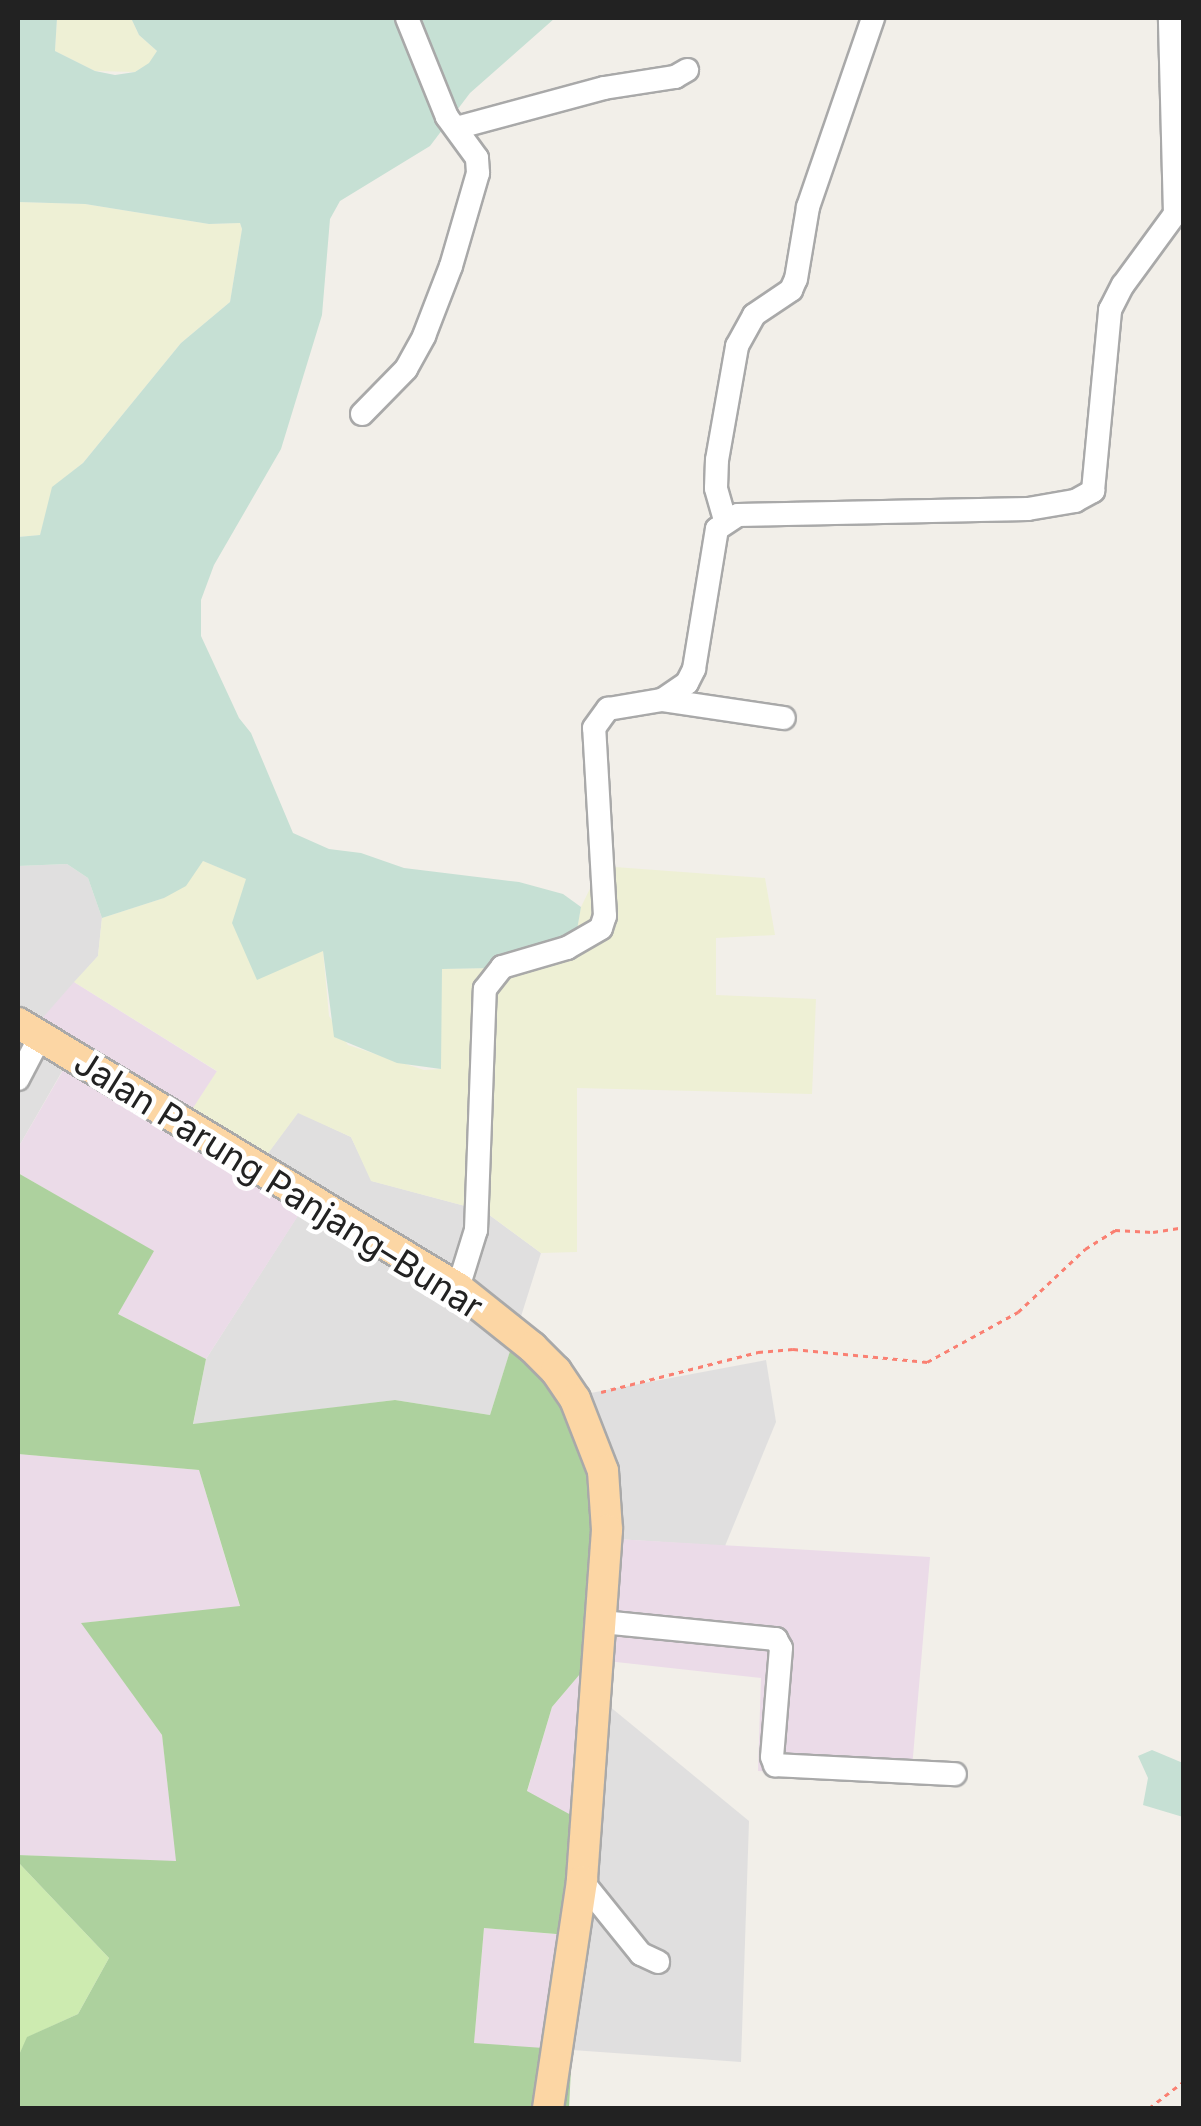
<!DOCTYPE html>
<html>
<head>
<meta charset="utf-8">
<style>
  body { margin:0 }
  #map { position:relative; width:1201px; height:2126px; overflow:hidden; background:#f2efe9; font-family:Inter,sans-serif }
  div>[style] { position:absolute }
  .residential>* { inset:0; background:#e0dfdf }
  .industrial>* { inset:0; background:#ebdbe8; transform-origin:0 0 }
  .farmland>* { inset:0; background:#eef0d5 }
  .grass>* { inset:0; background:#cdebb0 }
  .forest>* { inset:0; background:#add19e }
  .wetland>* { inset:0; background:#c6e0d4 }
  .path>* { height:2.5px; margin-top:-1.25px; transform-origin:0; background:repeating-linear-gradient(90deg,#fa8072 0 5px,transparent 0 10px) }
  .roads { filter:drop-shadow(2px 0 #a9a9a9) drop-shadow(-2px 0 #a9a9a9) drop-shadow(0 2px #a9a9a9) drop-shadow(0 -2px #a9a9a9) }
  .minor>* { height:22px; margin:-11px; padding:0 11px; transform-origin:11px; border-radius:11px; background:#fff }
  .major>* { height:30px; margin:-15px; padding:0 15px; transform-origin:15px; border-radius:15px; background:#fcd6a4 }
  span { translate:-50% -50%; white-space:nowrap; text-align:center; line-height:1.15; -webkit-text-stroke:9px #fff; paint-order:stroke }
  .street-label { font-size:35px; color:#222 }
  .frame { position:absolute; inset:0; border:20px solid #222; pointer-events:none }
</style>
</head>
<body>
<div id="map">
  <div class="residential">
    <div style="clip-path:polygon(67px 864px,88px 878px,102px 918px,98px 956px,33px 1030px,72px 1054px,18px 1148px,18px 866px)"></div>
    <div style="clip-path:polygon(298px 1112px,351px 1137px,372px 1181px,484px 1211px,541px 1253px,490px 1415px,395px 1400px,193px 1425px,206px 1359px,302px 1209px,252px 1175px)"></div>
    <div style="clip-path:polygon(766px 1360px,776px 1422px,725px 1546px,616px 1539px,580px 1395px)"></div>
    <div style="clip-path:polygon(603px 1701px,749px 1821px,741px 2062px,572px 2050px)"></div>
  </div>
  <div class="industrial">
    <div style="clip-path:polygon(74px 982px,218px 1072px,181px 1129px,303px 1208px,206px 1359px,118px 1314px,153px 1251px,18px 1173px,18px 1148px,72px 1055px,32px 1030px)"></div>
    <div style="clip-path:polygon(18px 1454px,199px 1470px,240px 1607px,82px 1623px,162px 1735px,177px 1862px,18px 1855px)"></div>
    <div style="clip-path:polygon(616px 1539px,930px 1557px,911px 1780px,758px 1771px,761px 1678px,607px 1661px,593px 1827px,527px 1792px,552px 1707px,608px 1641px)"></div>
    <div style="left:484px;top:1928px;width:96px;height:116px;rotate:5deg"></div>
  </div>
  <div class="farmland">
    <div style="clip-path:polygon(57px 18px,131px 18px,139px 35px,157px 51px,150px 63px,135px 72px,95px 71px,55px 51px)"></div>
    <div style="clip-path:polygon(18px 202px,85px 204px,209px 224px,240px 223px,242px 229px,230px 302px,181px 343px,83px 463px,53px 487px,40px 535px,18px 537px)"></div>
    <div style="clip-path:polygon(203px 861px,247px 879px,323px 951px,329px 1016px,348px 1045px,424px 1070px,441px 1069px,441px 969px,493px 968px,577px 930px,581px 907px,601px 866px,765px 878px,775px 935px,716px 938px,716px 995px,816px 999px,812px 1094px,577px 1088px,577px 1252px,541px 1253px,484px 1211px,371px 1181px,351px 1137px,298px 1113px,252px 1175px,180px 1128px,217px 1071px,74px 982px,98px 956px,102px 918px,164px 898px)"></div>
  </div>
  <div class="grass">
    <div style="clip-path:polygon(18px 1862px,109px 1958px,78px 2014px,28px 2037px,18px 2057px)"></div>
  </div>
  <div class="forest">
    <div style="clip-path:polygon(18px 1173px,154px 1251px,118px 1314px,206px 1359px,193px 1424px,395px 1400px,490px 1415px,515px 1335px,580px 1395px,608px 1641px,552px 1707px,527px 1791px,593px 1827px,580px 1936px,484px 1928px,474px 2043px,572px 2050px,569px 2108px,18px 2108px,18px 2057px,27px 2037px,78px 2014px,109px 1958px,18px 1862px,18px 1855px,176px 1861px,162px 1735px,81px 1623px,240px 1606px,199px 1470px,18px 1454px)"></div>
  </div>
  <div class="wetland">
    <div style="clip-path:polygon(18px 18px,57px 18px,55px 51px,95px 71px,115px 75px,135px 72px,149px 63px,157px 51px,139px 35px,131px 18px,555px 18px,470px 93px,430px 146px,340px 201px,330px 219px,322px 315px,281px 449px,214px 565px,201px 600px,201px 636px,239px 718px,251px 733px,293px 833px,329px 849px,361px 853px,404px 868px,519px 882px,563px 894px,581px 907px,577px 930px,565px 940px,493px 968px,442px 969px,441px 1069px,397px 1063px,334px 1037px,323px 951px,257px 980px,232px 923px,246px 879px,203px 861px,186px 886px,164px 898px,102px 918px,88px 878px,67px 864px,18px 866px,18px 537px,40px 535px,52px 487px,83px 463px,181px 343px,230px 302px,242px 229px,240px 223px,209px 224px,85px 204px,18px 202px)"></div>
    <div style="clip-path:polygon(1152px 1750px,1183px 1763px,1183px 1817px,1143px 1805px,1148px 1778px,1138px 1756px)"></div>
  </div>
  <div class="path">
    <div style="left:601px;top:1392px;width:162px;rotate:-14.3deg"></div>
    <div style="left:758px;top:1352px;width:35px;rotate:-5deg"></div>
    <div style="left:793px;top:1349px;width:135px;rotate:5.5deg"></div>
    <div style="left:927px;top:1362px;width:104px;rotate:-28.8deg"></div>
    <div style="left:1018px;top:1312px;width:92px;rotate:-43.2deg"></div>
    <div style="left:1085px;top:1249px;width:36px;rotate:-32deg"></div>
    <div style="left:1115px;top:1230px;width:38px;rotate:3deg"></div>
    <div style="left:1153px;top:1232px;width:31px;rotate:-9deg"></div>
    <div style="left:1149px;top:2108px;width:44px;rotate:-37.6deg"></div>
  </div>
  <div class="roads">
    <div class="minor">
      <div style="left:456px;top:128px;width:153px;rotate:-15.1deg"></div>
      <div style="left:604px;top:88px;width:72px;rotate:-8.8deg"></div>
      <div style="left:675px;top:77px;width:14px;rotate:-30deg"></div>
      <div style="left:362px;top:414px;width:63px;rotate:-45.6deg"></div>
      <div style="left:406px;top:369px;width:38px;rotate:-61deg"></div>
      <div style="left:424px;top:336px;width:75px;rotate:-68.9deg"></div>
      <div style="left:451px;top:266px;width:97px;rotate:-73.8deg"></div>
      <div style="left:478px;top:173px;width:15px;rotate:-94deg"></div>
      <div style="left:477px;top:158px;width:51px;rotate:-126.2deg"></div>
      <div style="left:447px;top:117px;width:107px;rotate:-112deg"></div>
      <div style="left:725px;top:520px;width:33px;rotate:-106deg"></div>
      <div style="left:716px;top:488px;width:28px;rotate:-88deg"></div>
      <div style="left:717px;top:460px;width:116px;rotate:-80deg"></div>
      <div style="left:737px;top:346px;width:35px;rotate:-61deg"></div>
      <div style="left:754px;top:315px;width:45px;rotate:-34deg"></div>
      <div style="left:791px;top:290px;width:12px;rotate:-66deg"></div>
      <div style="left:796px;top:279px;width:73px;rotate:-80.5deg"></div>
      <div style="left:808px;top:207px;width:200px;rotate:-71deg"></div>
      <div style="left:662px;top:700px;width:123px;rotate:8.4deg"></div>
      <div style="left:18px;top:1079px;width:47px;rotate:-62.4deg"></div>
      <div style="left:458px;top:1288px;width:61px;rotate:-72.8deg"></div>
      <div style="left:476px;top:1230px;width:241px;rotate:-87.9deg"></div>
      <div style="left:485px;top:989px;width:28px;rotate:-52deg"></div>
      <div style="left:502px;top:967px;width:68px;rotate:-16.3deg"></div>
      <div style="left:567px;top:948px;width:39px;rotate:-30deg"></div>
      <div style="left:601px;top:928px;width:13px;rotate:-72deg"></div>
      <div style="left:605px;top:916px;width:188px;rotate:-93.3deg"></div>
      <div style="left:594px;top:728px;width:24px;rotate:-54deg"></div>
      <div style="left:608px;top:709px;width:55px;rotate:-9.5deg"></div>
      <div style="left:662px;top:700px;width:30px;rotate:-34deg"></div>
      <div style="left:687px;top:683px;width:16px;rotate:-63deg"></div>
      <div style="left:694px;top:669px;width:142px;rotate:-80.7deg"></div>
      <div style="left:717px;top:529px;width:25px;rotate:-34deg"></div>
      <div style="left:738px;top:515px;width:290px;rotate:-1.2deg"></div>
      <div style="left:1028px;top:509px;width:48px;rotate:-9.7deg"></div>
      <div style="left:1075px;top:501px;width:21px;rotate:-29deg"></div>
      <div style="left:1093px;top:491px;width:182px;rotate:-84.6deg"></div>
      <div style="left:1110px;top:310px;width:28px;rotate:-63deg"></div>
      <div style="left:1123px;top:285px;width:88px;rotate:-53.8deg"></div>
      <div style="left:1175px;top:214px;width:196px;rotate:-91.5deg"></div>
      <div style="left:602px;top:1622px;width:175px;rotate:5.6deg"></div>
      <div style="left:776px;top:1639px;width:10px;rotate:61deg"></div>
      <div style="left:781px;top:1648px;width:109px;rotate:94.7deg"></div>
      <div style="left:772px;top:1757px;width:9px;rotate:69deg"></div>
      <div style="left:775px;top:1765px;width:180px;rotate:2.9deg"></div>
      <div style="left:582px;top:1881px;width:94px;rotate:51.1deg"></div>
      <div style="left:641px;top:1954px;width:19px;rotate:25deg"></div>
    </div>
    <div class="major">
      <div style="left:18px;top:1023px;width:514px;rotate:31.06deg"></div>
      <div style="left:458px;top:1288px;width:95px;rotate:38.6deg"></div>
      <div style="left:532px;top:1347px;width:34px;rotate:45deg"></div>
      <div style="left:556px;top:1371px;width:34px;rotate:56deg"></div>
      <div style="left:575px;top:1399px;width:77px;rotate:68.7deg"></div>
      <div style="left:603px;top:1471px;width:59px;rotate:86.1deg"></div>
      <div style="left:607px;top:1530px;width:352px;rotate:94.1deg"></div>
      <div style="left:582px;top:1881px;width:230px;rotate:98.5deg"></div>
    </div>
  </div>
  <div class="street-label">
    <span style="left:279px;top:1184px;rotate:32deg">Jalan Parung Panjang–Bunar</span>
  </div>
  <div class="frame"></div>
</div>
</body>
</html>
